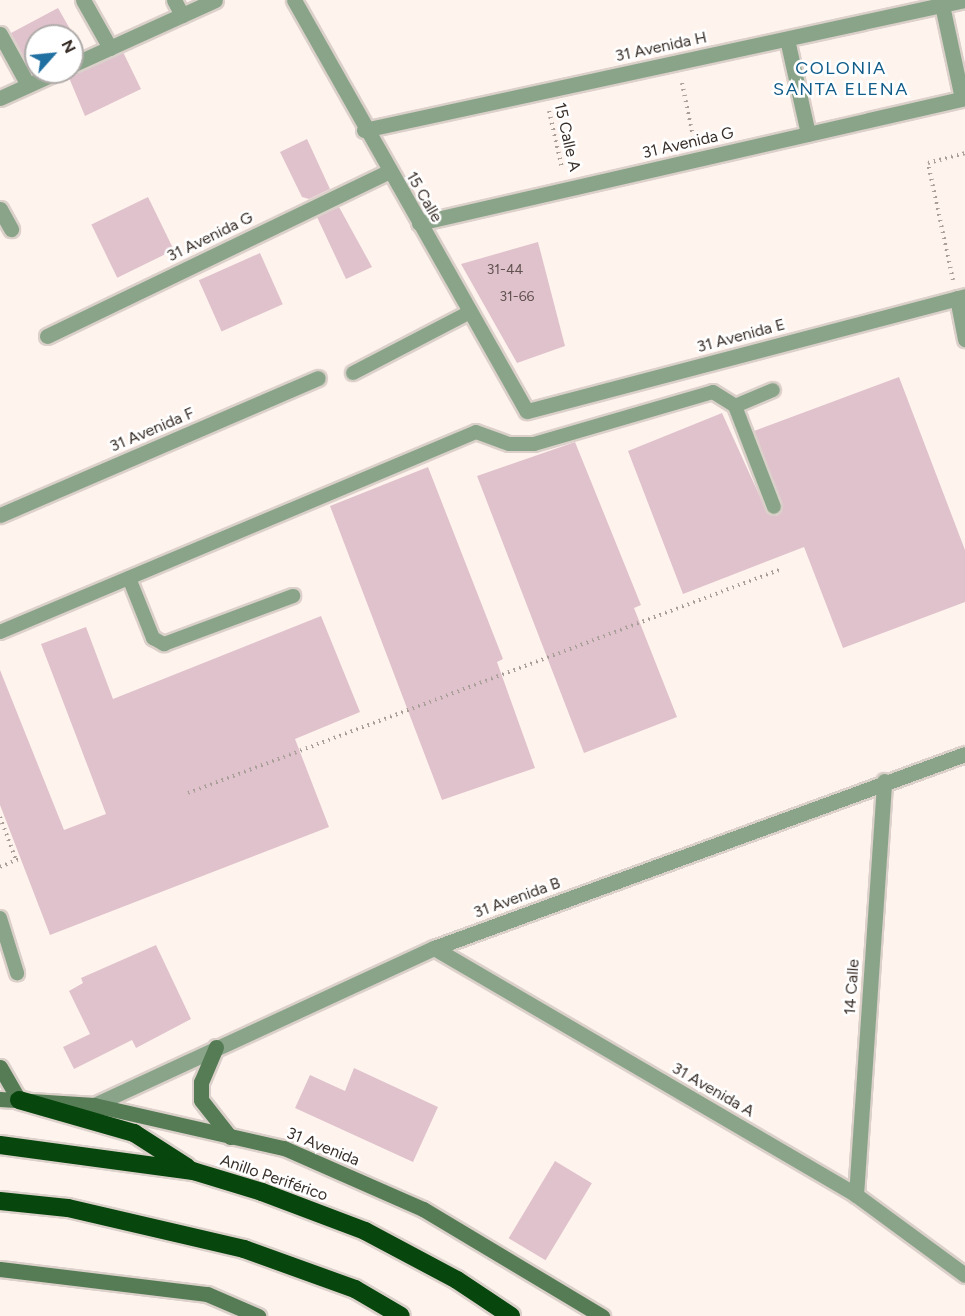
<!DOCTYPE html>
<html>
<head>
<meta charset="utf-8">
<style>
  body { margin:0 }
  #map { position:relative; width:965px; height:1316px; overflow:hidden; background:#fff3ed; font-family:Figtree,sans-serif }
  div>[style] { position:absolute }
  .building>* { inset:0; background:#e0c2cd; transform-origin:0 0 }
  .path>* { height:4px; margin-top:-2px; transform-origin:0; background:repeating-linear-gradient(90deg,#aa9f99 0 1.5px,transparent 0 6px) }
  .roads { filter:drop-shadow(2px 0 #dbd0ca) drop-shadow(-2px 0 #dbd0ca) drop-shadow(0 2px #dbd0ca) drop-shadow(0 -2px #dbd0ca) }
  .lane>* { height:14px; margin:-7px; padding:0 7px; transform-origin:7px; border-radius:7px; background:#8aa489 }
  .street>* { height:15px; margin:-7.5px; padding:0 7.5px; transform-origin:7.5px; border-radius:7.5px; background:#8aa489 }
  .secondary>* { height:15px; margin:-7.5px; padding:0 7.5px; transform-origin:7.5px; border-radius:7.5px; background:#567c55 }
  .highway>* { height:18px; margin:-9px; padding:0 9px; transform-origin:9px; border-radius:9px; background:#07470d }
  span { translate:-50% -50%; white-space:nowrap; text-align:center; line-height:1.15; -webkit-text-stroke:5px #fff; paint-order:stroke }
  .number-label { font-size:14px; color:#625351 }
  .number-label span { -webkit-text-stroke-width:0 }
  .street-label { font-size:16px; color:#382e28 }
  .neighbourhood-label { font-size:18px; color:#115c89; letter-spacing:1.5px }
  .north { position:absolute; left:24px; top:24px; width:60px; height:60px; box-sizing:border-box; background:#fff; border:2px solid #afaba9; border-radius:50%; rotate:63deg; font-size:16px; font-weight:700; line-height:24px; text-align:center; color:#382e28 }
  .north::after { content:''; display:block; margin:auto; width:21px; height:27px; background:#2070a2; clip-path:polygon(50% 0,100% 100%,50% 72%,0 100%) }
</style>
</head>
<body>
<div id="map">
  <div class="building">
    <div style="clip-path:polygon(58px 8px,82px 50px,72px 54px,72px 36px,36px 36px,36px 65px,30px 68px,11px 33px)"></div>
    <div style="clip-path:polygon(123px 52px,141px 89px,85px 116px,67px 73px)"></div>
    <div style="clip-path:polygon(307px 139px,330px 189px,309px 199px,302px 197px,280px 152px)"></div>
    <div style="left:148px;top:197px;width:59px;height:63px;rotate:64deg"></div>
    <div style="clip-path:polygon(339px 207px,372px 267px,346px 279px,317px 217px)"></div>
    <div style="clip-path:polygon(538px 242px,565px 346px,517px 363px,461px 264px)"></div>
    <div style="left:260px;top:253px;width:56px;height:67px;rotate:66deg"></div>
    <div style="clip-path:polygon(899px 377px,965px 550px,965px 602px,843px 648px,804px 547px,683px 594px,628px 451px,722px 413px,766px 510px,777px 516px,782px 504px,754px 431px)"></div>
    <div style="clip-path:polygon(575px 442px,641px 605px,634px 608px,677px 717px,584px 753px,477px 476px)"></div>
    <div style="clip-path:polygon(428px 467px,503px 659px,497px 662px,535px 768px,442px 800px,330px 506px)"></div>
    <div style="clip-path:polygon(321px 616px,360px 712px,295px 739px,329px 827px,50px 935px,0 805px,0 670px,64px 830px,106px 814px,41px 644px,86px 627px,113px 699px)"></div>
    <div style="clip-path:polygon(156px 945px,191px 1019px,136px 1048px,132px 1040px,74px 1069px,63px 1047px,90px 1034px,69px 991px,83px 983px,81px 978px)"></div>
    <div style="clip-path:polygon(354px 1068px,438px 1107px,413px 1162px,295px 1108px,310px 1075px,345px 1091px)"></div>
    <div style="left:555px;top:1161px;width:43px;height:90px;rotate:31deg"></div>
  </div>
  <div class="path">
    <div style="left:682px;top:83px;width:59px;rotate:78.3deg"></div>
    <div style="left:549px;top:111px;width:58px;rotate:77.2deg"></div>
    <div style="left:953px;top:280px;width:120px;rotate:-102.1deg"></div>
    <div style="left:928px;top:163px;width:38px;rotate:-15deg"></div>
    <div style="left:188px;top:793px;width:632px;rotate:-20.67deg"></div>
    <div style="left:0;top:817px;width:46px;rotate:69.6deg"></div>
    <div style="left:0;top:867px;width:23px;rotate:-23deg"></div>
  </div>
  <div class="roads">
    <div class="lane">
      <div style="left:353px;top:373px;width:132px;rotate:-27.5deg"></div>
      <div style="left:735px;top:406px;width:41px;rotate:-22.8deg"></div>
      <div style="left:129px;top:578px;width:65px;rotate:68.2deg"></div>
      <div style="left:153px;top:638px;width:13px;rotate:29deg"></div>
      <div style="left:164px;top:644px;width:138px;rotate:-20.4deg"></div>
      <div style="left:0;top:632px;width:516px;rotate:-22.79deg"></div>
      <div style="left:476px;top:432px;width:35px;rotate:20deg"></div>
      <div style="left:509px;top:444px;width:25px"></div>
      <div style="left:534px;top:444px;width:186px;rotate:-16.2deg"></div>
      <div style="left:713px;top:392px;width:26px;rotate:32deg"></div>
      <div style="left:735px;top:406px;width:108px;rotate:68.9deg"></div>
      <div style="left:0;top:918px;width:58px;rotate:72.8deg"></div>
    </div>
    <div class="street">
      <div style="left:83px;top:0;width:55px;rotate:60.6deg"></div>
      <div style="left:174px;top:0;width:17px;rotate:62deg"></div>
      <div style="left:294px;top:0;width:472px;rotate:60.5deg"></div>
      <div style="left:527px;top:411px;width:453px;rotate:-14.7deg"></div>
      <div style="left:942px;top:5px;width:95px;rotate:77.9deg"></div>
      <div style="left:0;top:34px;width:58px;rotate:61.2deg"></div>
      <div style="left:787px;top:39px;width:97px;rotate:77.5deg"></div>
      <div style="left:72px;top:65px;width:157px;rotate:-24.4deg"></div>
      <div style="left:0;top:98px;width:63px;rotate:-24.5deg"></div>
      <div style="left:364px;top:130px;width:615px;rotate:-12.21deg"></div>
      <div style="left:0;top:209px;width:23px;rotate:61deg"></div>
      <div style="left:419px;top:223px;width:560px;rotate:-12.89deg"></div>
      <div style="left:957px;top:298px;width:42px;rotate:79deg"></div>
      <div style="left:47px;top:336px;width:378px;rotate:-25.7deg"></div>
      <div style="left:0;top:515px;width:346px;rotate:-23.3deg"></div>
      <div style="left:434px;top:948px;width:489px;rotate:30.3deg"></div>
      <div style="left:856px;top:1195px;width:135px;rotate:36.3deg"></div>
      <div style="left:94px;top:1105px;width:374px;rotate:-24.8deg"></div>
      <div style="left:434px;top:948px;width:565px;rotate:-20.07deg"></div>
      <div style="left:856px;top:1195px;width:415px;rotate:-86.1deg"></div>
    </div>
    <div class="secondary">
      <div style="left:216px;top:1047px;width:38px;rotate:113deg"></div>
      <div style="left:201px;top:1082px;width:18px;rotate:90deg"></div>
      <div style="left:201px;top:1100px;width:47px;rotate:51.9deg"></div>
      <div style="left:0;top:1067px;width:38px;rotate:60deg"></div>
      <div style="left:0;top:1099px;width:94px;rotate:3.7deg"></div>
      <div style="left:94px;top:1105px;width:195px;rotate:12.8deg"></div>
      <div style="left:284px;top:1148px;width:152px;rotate:23.7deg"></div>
      <div style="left:423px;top:1209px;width:209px;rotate:30.9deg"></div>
      <div style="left:0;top:1269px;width:209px;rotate:6.9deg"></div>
      <div style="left:207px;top:1294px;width:56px;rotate:23.3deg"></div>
    </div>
    <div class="highway">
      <div style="left:19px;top:1100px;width:120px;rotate:16deg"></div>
      <div style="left:134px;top:1133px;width:63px;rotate:32.7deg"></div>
      <div style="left:0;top:1145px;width:195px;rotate:7.7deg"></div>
      <div style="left:193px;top:1171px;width:72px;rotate:16.9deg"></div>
      <div style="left:262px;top:1192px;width:110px;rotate:20.7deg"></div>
      <div style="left:365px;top:1231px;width:104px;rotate:28deg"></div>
      <div style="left:457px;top:1280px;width:65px;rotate:33.7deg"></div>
      <div style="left:0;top:1201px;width:68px;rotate:5.9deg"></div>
      <div style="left:68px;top:1208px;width:181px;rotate:13.1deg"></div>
      <div style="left:244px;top:1249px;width:118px;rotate:19.8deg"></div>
      <div style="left:355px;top:1289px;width:53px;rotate:30.4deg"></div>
    </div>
  </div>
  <div class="number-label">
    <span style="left:505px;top:270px">31-44</span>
    <span style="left:517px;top:297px">31-66</span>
  </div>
  <div class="street-label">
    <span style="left:661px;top:47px;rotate:-12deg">31 Avenida H</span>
    <span style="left:567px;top:137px;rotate:77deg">15 Calle A</span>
    <span style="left:688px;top:143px;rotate:-13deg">31 Avenida G</span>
    <span style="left:424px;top:197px;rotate:60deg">15 Calle</span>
    <span style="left:210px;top:237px;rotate:-26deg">31 Avenida G</span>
    <span style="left:741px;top:336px;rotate:-15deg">31 Avenida E</span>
    <span style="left:152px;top:430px;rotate:-23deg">31 Avenida F</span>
    <span style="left:517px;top:898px;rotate:-20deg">31 Avenida B</span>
    <span style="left:852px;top:987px;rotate:-86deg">14 Calle</span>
    <span style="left:713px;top:1090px;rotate:30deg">31 Avenida A</span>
    <span style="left:323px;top:1147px;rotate:22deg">31 Avenida</span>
    <span style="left:274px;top:1178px;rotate:19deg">Anillo Periférico</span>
  </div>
  <div class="neighbourhood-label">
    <span style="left:841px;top:79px">COLONIA<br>SANTA ELENA</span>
  </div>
  <div class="north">N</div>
</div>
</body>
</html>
